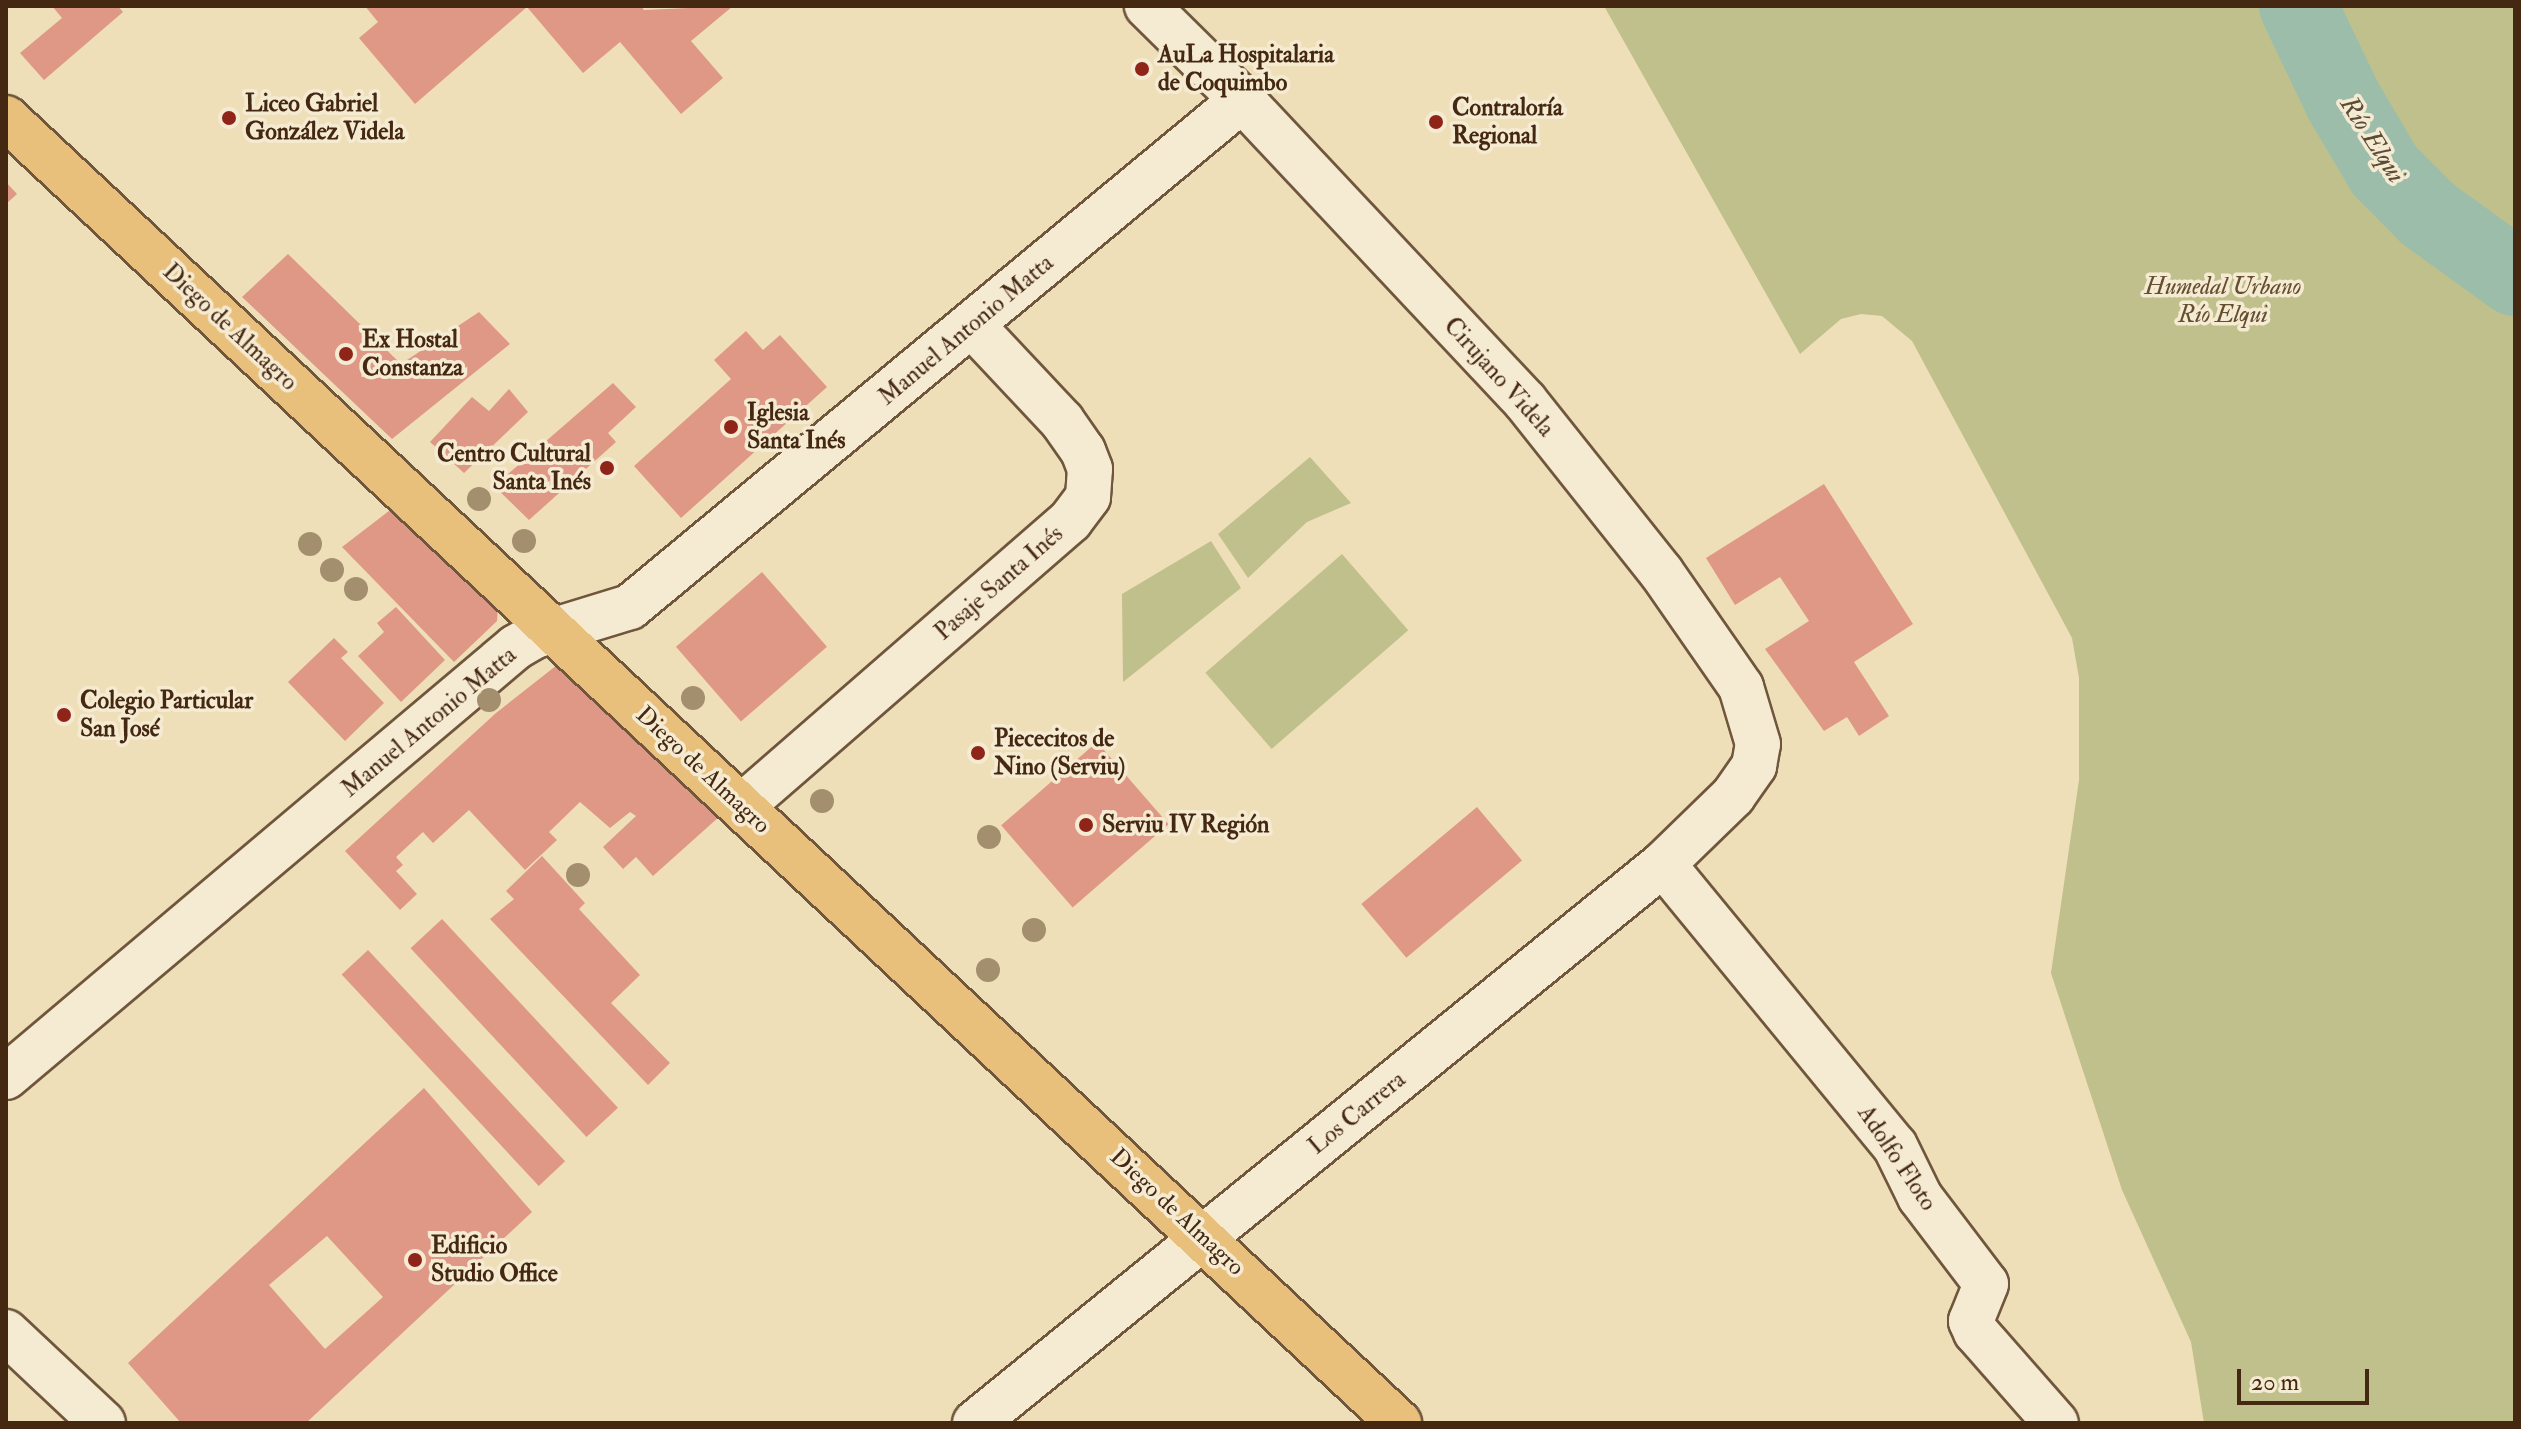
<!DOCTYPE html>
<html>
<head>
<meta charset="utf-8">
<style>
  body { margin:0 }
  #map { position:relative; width:2521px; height:1429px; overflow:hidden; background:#efdfb9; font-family:"IM FELL Double Pica",serif }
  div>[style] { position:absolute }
  .green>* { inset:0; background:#bfc08b; transform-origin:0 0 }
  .river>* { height:78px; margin:-39px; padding:0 39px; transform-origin:39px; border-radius:39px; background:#9bbdaa }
  .building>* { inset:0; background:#df9886; transform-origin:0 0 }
  .roads { filter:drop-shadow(2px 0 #70563c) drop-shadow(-2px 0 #70563c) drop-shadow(0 2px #70563c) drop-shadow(0 -2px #70563c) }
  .minor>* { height:44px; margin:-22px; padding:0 22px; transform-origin:22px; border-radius:22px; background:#f5ead2 }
  .major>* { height:44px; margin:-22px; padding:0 22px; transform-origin:22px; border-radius:22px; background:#e8c07c }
  .trees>* { width:24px; height:24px; margin:-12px; border-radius:50%; background:#a38f6e }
  .dots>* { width:22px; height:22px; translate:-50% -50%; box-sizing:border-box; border:4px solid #f5ead2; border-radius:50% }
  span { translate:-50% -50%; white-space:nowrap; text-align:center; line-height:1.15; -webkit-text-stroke:7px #f5ead2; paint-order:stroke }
  .poi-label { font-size:24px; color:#452812; font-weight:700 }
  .left { translate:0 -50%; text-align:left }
  .right { translate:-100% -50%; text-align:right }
  .park-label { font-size:24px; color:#644e30; font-style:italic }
  .street-label { font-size:24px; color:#452812 }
  .water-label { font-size:26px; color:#5a4d38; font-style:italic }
  .frame { position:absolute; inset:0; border:8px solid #452812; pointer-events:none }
  .scale { position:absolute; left:2237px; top:1369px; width:132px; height:36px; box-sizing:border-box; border:4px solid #452812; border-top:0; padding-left:10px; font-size:24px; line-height:28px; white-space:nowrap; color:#452812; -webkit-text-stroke:6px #f5ead2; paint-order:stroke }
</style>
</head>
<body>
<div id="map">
  <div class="green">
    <div style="clip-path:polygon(1604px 6px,2515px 6px,2515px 1423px,2204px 1423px,2191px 1342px,2122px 1190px,2051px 973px,2079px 780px,2079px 678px,2072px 638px,1912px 341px,1882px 316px,1861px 314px,1841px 319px,1800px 354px)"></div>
    <div style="clip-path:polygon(1310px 457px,1351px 503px,1307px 522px,1248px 578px,1218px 534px)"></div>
    <div style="clip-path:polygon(1211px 541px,1241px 588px,1123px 682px,1122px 594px)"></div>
    <div style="left:1342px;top:554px;width:101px;height:181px;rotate:49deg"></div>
  </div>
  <div class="river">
    <div style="left:2298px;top:6px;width:106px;rotate:64.4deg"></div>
    <div style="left:2344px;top:102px;width:80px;rotate:59.3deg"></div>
    <div style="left:2385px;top:171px;width:62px;rotate:45deg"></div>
    <div style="left:2429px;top:215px;width:106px;rotate:35.8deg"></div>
  </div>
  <div class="building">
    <div style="clip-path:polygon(52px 6px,118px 6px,123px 12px,44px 80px,20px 53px,62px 18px)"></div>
    <div style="clip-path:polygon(365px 6px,641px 6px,644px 10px,733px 6px,691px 41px,723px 78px,681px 114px,620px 42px,583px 73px,527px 7px,415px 104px,359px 38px,378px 22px)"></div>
    <div style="clip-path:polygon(6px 182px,17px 194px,6px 204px)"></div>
    <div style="clip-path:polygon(288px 254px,401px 364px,479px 312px,510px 344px,392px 439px,242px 297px)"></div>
    <div style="clip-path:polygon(746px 331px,763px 350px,780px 335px,827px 387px,681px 518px,634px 466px,731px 379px,714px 360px)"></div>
    <div style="clip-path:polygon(613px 383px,636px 407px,608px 433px,616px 442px,529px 520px,494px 486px)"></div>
    <div style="clip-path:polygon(509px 389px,528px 412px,464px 473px,430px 442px,472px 397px,489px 411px)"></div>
    <div style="clip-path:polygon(1824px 484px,1913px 624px,1854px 662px,1889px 716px,1859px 736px,1847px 717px,1824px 731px,1765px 649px,1809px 621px,1780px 577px,1735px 605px,1706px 558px)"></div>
    <div style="clip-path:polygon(398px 504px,498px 606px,497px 621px,454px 662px,342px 547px)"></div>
    <div style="left:762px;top:572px;width:99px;height:114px;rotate:49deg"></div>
    <div style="clip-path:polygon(396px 607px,445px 660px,401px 702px,358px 656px,384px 632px,377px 623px)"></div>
    <div style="clip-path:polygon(334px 638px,348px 652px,341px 658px,384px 703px,345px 741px,288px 682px)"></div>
    <div style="clip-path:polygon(557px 665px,570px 668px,720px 816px,653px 876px,636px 857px,623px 869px,603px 847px,636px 816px,630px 812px,610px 828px,580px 802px,549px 832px,557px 840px,525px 870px,469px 810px,433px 843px,423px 832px,396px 857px,403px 865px,396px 871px,417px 894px,400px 910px,345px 851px,496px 713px)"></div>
    <div style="left:1097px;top:742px;width:109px;height:127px;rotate:49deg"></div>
    <div style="left:1477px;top:807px;width:70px;height:151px;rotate:50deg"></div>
    <div style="clip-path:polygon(542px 856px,585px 903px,579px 909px,640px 975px,611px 1003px,670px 1063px,648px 1085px,490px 919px,514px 899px,506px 891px)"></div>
    <div style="left:442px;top:919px;width:258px;height:43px;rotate:47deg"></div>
    <div style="left:368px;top:950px;width:289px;height:36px;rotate:47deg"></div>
    <div style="clip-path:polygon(evenodd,424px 1088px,532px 1212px,306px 1423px,181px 1423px,128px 1363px,424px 1088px,327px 1236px,383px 1297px,325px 1349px,269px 1285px,327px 1236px)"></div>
  </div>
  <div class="roads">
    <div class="minor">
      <div style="left:742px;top:806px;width:435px;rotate:-41deg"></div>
      <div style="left:1070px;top:521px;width:30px;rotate:-53deg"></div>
      <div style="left:1088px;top:497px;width:28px;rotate:-86deg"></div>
      <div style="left:1090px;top:469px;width:19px;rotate:-111deg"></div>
      <div style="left:1083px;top:451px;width:37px;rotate:-125deg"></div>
      <div style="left:1062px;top:421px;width:132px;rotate:-133.2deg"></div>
      <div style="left:1663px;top:864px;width:365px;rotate:50.6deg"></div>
      <div style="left:1895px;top:1146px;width:57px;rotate:63.9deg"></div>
      <div style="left:1920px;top:1197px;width:109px;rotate:52.8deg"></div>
      <div style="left:1986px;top:1284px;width:40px;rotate:112deg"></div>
      <div style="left:1971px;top:1321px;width:12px;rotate:66deg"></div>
      <div style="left:1976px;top:1332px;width:121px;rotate:48.7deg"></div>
      <div style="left:6px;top:1077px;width:667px;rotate:-40.14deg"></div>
      <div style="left:516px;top:647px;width:22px;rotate:-30deg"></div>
      <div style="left:535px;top:636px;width:99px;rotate:-17deg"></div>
      <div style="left:630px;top:607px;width:795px;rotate:-39.64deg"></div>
      <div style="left:6px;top:1332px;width:133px;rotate:43.2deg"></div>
      <div style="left:975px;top:1423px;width:886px;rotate:-39.09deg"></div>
      <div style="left:1663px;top:864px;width:98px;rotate:-44.2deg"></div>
      <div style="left:1733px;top:796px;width:37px;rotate:-55deg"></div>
      <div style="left:1754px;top:766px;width:22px;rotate:-80deg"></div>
      <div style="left:1758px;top:744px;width:59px;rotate:-106.6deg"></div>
      <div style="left:1741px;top:687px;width:140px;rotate:-124.8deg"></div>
      <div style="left:1661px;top:572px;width:218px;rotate:-128.5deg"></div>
      <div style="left:1525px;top:401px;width:413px;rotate:-133.2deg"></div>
      <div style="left:1242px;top:100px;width:134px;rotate:-135.3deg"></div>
    </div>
    <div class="major">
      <div style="left:6px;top:118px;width:1909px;rotate:43.13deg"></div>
    </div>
  </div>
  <div class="trees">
    <div style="left:479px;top:499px"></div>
    <div style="left:524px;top:541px"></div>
    <div style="left:310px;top:544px"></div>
    <div style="left:332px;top:570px"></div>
    <div style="left:356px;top:589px"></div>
    <div style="left:693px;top:698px"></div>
    <div style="left:489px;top:700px"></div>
    <div style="left:822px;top:801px"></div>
    <div style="left:989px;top:837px"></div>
    <div style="left:578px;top:875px"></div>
    <div style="left:1034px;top:930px"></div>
    <div style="left:988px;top:970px"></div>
  </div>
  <div class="dots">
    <div style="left:1142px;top:69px;background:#8f2418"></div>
    <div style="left:229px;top:118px;background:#8f2418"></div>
    <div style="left:1436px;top:122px;background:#8f2418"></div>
    <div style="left:346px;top:354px;background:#8f2418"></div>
    <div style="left:731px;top:427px;background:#8f2418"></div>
    <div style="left:607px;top:468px;background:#8f2418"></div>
    <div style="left:64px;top:715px;background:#8f2418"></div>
    <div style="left:978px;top:753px;background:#8f2418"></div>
    <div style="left:1086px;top:825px;background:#8f2418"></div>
    <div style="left:415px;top:1260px;background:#8f2418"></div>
  </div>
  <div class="poi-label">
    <span class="left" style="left:1158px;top:69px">AuLa Hospitalaria<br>de Coquimbo</span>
    <span class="left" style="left:245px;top:118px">Liceo Gabriel<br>González Videla</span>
    <span class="left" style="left:1452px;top:122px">Contraloría<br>Regional</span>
    <span class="left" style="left:362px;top:354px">Ex Hostal<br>Constanza</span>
    <span class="left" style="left:747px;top:427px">Iglesia<br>Santa Inés</span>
    <span class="right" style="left:591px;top:468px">Centro Cultural<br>Santa Inés</span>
    <span class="left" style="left:80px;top:715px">Colegio Particular<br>San José</span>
    <span class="left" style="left:994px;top:753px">Piececitos de<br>Nino (Serviu)</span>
    <span class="left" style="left:1102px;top:825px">Serviu IV Región</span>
    <span class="left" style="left:431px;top:1260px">Edificio<br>Studio Office</span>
  </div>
  <div class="park-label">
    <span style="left:2223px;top:301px">Humedal Urbano<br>Río Elqui</span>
  </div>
  <div class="street-label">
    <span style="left:230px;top:327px;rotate:43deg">Diego de Almagro</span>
    <span style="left:966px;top:330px;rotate:-40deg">Manuel Antonio Matta</span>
    <span style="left:1499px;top:377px;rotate:48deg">Cirujano Videla</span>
    <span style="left:999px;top:583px;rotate:-41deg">Pasaje Santa Inés</span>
    <span style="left:429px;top:722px;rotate:-40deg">Manuel Antonio Matta</span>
    <span style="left:703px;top:770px;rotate:43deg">Diego de Almagro</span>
    <span style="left:1357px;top:1113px;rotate:-39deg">Los Carrera</span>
    <span style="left:1897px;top:1158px;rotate:56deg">Adolfo Floto</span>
    <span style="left:1177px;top:1212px;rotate:43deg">Diego de Almagro</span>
  </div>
  <div class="water-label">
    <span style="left:2372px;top:140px;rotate:57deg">Río Elqui</span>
  </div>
  <div class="frame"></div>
  <div class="scale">20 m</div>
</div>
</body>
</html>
